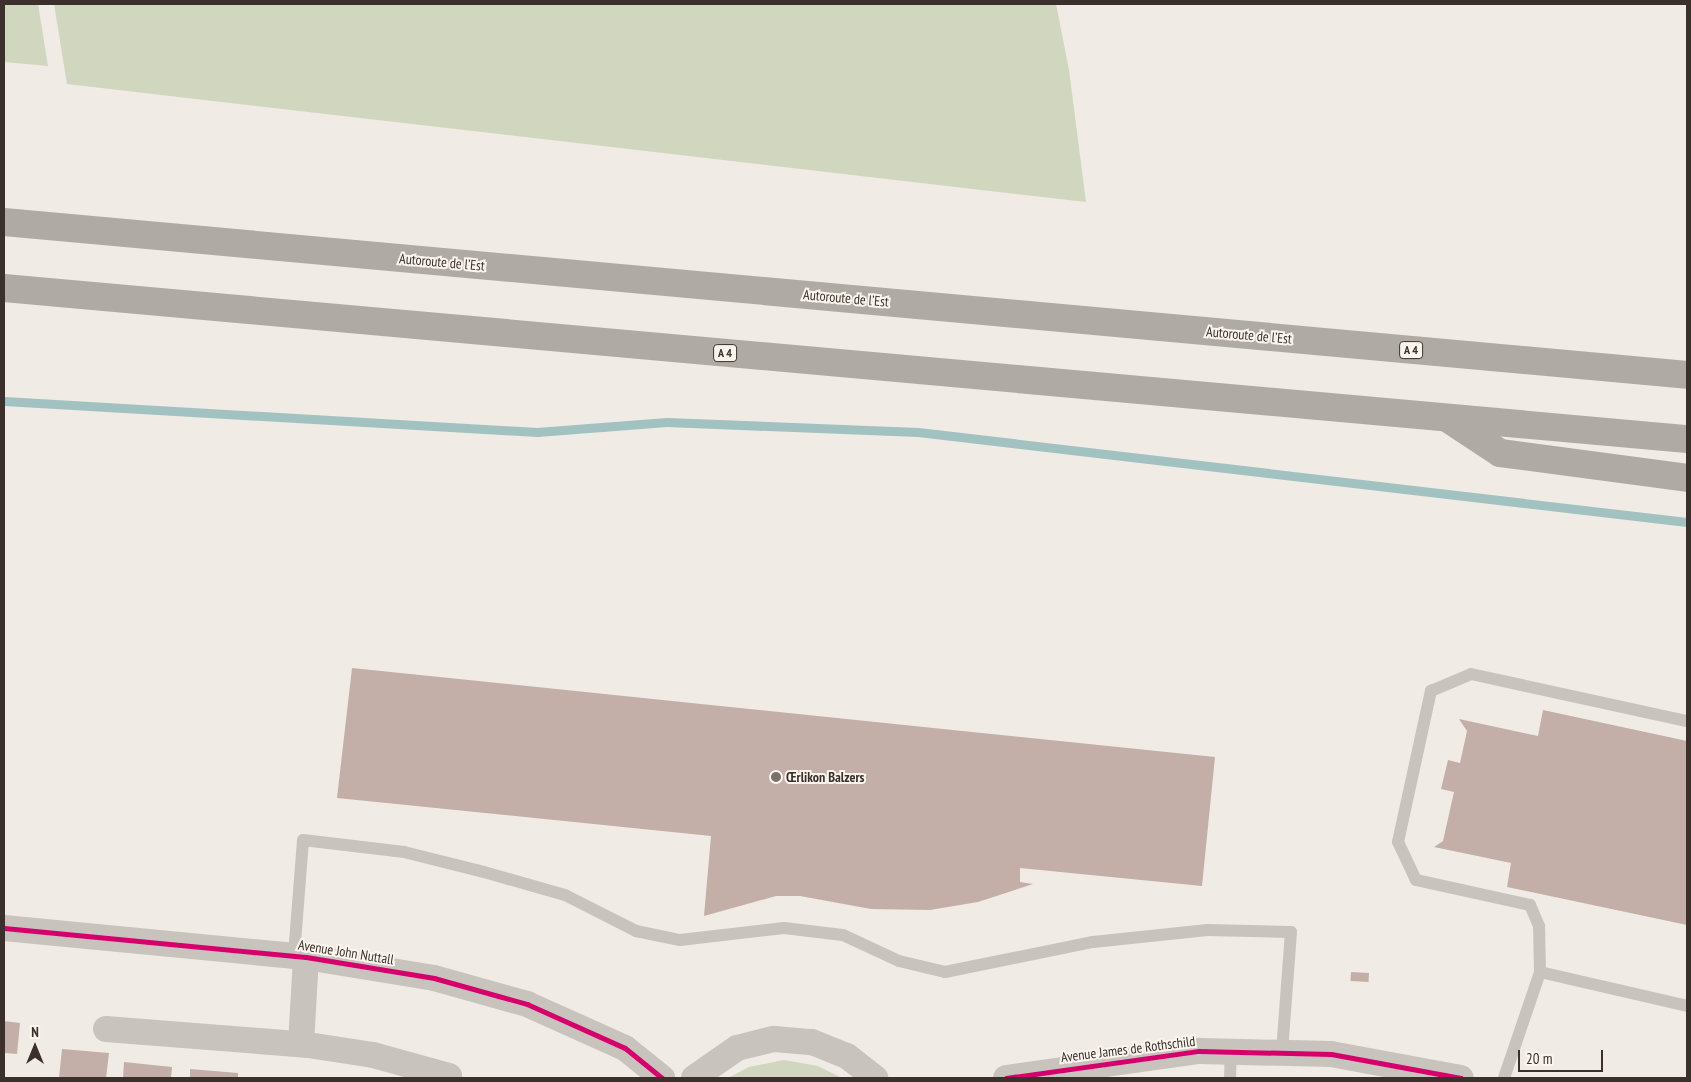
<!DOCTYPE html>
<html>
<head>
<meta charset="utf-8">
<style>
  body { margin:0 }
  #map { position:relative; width:1691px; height:1082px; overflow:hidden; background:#f0ebe5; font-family:"PT Sans Narrow",sans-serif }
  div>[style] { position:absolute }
  .green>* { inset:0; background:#d1d6bf }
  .stream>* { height:9px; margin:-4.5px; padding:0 4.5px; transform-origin:4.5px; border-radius:4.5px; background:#a1c2c1 }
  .building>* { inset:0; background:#c3afa7; transform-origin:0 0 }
  .lane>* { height:12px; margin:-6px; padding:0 6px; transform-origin:6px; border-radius:6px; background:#c9c3be }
  .street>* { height:26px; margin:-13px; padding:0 13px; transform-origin:13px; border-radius:13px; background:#c9c3be }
  .highway>* { height:28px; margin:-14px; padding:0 14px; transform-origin:14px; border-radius:14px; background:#afaaa4 }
  .cycleway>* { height:5px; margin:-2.5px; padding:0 2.5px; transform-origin:2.5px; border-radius:2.5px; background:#d6006c }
  .dots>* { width:14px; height:14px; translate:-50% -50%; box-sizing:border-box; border:2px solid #fbf5ee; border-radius:50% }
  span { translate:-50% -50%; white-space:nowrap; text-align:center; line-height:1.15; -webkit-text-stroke:4px #fbf5ee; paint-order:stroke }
  .shield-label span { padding:1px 4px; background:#fbf5ee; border:1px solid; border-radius:4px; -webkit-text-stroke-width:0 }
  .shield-label { font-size:12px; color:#3b302b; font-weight:700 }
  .street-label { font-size:14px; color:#3b302b }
  .poi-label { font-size:14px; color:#3b302b; font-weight:700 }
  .left { translate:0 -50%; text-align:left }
  .frame { position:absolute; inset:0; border:5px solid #3b302b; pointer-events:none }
  .north { position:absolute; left:10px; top:1022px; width:50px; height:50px; -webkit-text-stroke:4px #fbf5ee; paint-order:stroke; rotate:0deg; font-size:14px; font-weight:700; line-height:20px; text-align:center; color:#3b302b }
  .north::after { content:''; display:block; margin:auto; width:18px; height:22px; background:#3b302b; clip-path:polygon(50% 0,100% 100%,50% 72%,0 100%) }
  .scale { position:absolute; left:1518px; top:1050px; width:85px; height:22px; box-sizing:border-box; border:2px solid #3b302b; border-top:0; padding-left:6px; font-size:15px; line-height:18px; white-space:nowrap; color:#3b302b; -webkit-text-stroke:4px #fbf5ee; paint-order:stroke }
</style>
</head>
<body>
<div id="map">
  <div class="green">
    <div style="clip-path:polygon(4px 4px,38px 4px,48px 66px,4px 62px)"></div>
    <div style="clip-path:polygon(54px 4px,1056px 4px,1069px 70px,1086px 202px,67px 84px)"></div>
    <div style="clip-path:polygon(784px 1060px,818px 1066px,842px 1078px,728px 1078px,749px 1067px)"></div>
  </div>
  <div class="stream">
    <div style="left:4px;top:401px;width:534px;rotate:3.33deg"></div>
    <div style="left:537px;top:432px;width:130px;rotate:-4.4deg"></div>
    <div style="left:667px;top:422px;width:251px;rotate:2.3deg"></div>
    <div style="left:918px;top:432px;width:774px;rotate:6.68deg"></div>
  </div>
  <div class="building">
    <div style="clip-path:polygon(352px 668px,1215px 757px,1202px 886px,1020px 868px,1020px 882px,1033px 884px,978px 902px,930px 910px,871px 909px,800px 896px,776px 896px,704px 916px,711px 836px,337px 798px)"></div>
    <div style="clip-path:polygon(1543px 710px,1687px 741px,1687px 925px,1507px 887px,1511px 863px,1434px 847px,1443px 841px,1454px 792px,1441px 789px,1448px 760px,1460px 763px,1467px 731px,1459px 719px,1538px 736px)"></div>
    <div style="left:1351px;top:972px;width:18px;height:9px;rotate:3deg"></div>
    <div style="clip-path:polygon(4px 1021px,20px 1023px,17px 1054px,4px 1053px)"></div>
    <div style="clip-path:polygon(62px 1049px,109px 1053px,106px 1078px,59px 1078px)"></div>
    <div style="clip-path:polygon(124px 1062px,172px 1067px,171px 1078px,123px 1078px)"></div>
    <div style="clip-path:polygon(190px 1069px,238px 1073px,238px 1078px,190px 1078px)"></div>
  </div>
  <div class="lane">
    <div style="left:294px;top:955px;width:115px;rotate:-85.5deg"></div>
    <div style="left:303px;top:840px;width:102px;rotate:6.8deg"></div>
    <div style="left:404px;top:852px;width:82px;rotate:14deg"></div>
    <div style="left:484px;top:872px;width:84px;rotate:15.9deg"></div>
    <div style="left:565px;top:895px;width:80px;rotate:26.9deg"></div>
    <div style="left:636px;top:931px;width:45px;rotate:11.6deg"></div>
    <div style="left:680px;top:940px;width:105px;rotate:-6.6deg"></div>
    <div style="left:784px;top:928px;width:59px;rotate:6.8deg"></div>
    <div style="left:843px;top:935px;width:62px;rotate:24.9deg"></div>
    <div style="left:899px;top:961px;width:47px;rotate:13.4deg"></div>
    <div style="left:945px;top:972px;width:151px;rotate:-11.5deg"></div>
    <div style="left:1093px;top:942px;width:115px;rotate:-6deg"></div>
    <div style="left:1207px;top:930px;width:84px;rotate:1.4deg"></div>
    <div style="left:1291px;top:932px;width:121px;rotate:94.3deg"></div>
    <div style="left:1540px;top:972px;width:151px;rotate:13deg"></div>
    <div style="left:1230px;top:1078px;width:27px;rotate:-88deg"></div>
    <div style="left:1504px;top:1078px;width:112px;rotate:-71.2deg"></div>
    <div style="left:1540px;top:972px;width:46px;rotate:-91.2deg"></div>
    <div style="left:1539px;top:926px;width:23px;rotate:-113deg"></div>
    <div style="left:1530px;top:905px;width:117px;rotate:-167.6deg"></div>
    <div style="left:1416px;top:880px;width:42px;rotate:-115.3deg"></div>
    <div style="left:1398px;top:842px;width:155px;rotate:-77.7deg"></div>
    <div style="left:1431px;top:691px;width:43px;rotate:-23deg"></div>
    <div style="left:1471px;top:674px;width:221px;rotate:12.3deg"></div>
  </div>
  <div class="street">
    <div style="left:4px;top:928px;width:303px;rotate:5.5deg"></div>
    <div style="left:306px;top:957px;width:130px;rotate:9.3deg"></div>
    <div style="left:434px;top:978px;width:97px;rotate:15.6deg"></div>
    <div style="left:527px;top:1004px;width:107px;rotate:24.2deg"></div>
    <div style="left:625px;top:1048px;width:48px;rotate:39deg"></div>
    <div style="left:106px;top:1029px;width:203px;rotate:4.5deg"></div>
    <div style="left:308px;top:1045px;width:66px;rotate:8.7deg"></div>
    <div style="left:373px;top:1055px;width:79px;rotate:15.4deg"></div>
    <div style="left:301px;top:1044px;width:87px;rotate:-86.7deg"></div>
    <div style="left:694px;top:1078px;width:52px;rotate:-34.9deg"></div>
    <div style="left:737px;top:1048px;width:38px;rotate:-14deg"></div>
    <div style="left:774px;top:1039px;width:38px;rotate:5deg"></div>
    <div style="left:812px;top:1042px;width:38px;rotate:22deg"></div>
    <div style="left:847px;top:1056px;width:36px;rotate:38deg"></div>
    <div style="left:1006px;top:1078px;width:195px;rotate:-8deg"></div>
    <div style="left:1199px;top:1051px;width:132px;rotate:1.3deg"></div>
    <div style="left:1331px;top:1054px;width:132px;rotate:10.5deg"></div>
  </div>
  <div class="highway">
    <div style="left:4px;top:222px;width:1690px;rotate:5.19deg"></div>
    <div style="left:4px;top:288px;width:1690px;rotate:5.13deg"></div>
    <div style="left:1450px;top:420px;width:60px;rotate:33.4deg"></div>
    <div style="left:1500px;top:453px;width:189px;rotate:7.6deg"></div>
  </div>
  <div class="cycleway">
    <div style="left:4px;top:928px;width:303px;rotate:5.5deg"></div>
    <div style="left:306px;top:957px;width:130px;rotate:9.3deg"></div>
    <div style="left:434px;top:978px;width:97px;rotate:15.6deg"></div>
    <div style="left:527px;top:1004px;width:107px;rotate:24.2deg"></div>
    <div style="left:625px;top:1048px;width:48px;rotate:39deg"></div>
    <div style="left:1006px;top:1078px;width:195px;rotate:-8deg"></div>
    <div style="left:1199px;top:1051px;width:132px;rotate:1.3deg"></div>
    <div style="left:1331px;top:1054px;width:132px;rotate:10.5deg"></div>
  </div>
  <div class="dots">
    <div style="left:776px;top:777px;background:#7a716c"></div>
  </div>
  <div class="shield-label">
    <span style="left:1411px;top:350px">A 4</span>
    <span style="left:725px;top:353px">A 4</span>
  </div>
  <div class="street-label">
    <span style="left:442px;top:262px;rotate:5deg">Autoroute de l’Est</span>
    <span style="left:846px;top:298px;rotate:5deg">Autoroute de l’Est</span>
    <span style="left:1249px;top:335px;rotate:5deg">Autoroute de l’Est</span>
    <span style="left:346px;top:952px;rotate:9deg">Avenue John Nuttall</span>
    <span style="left:1128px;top:1049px;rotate:-7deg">Avenue James de Rothschild</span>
  </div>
  <div class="poi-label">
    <span class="left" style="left:786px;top:777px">Œrlikon Balzers</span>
  </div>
  <div class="frame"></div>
  <div class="north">N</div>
  <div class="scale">20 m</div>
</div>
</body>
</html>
